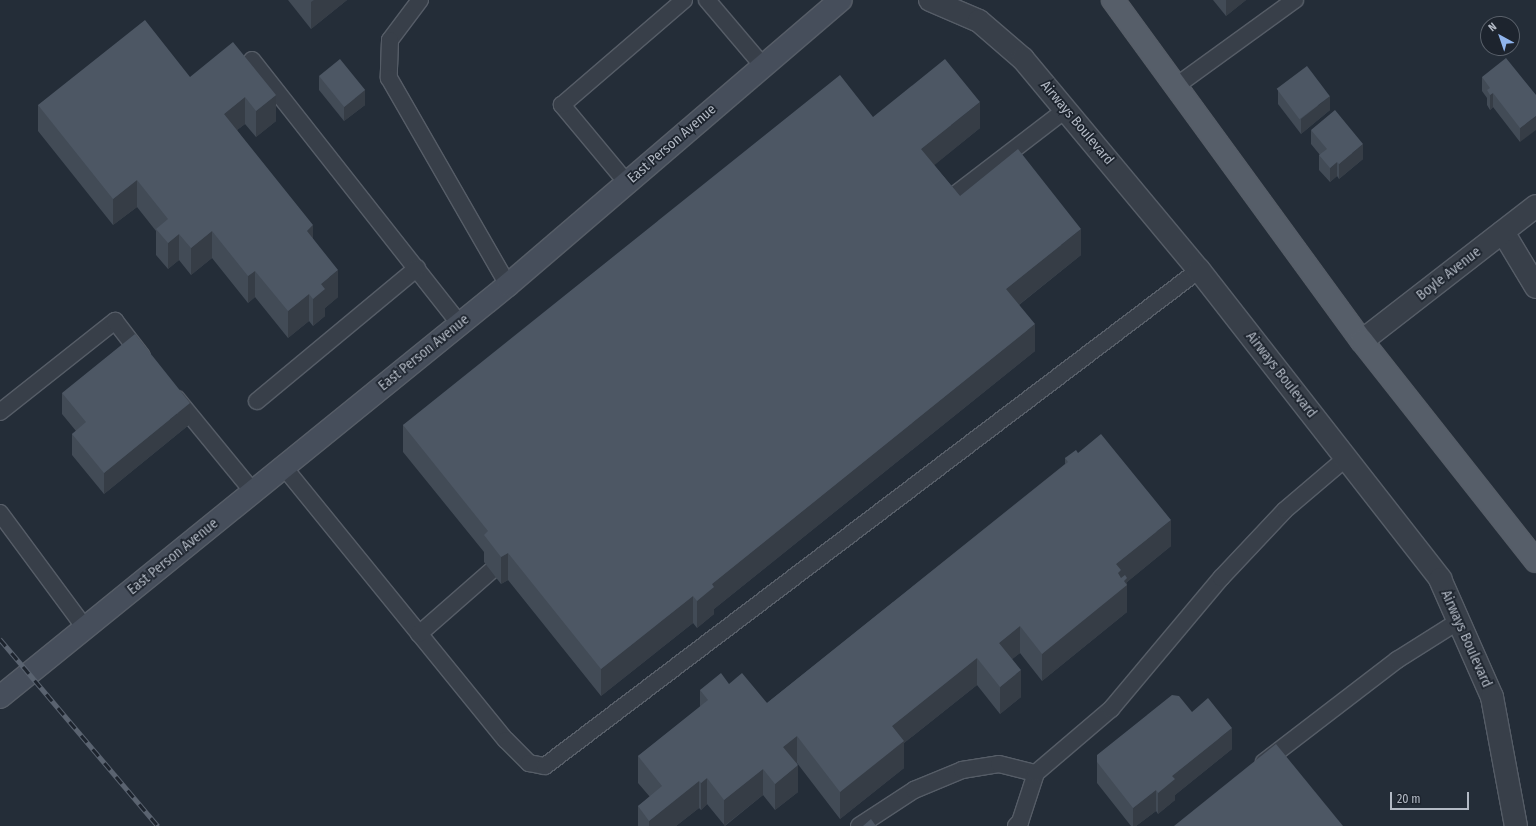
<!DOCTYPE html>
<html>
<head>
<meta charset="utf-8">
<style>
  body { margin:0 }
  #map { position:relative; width:1536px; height:826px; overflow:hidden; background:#242d38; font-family:"Fira Sans Condensed",sans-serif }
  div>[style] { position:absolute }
  .roads { filter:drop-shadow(1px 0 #565d67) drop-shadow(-1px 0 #565d67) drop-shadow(0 1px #565d67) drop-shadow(0 -1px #565d67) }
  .service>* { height:16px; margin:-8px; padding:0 8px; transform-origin:8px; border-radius:8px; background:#383f49 }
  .minor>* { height:22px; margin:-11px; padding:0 11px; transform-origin:11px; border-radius:11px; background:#383f49 }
  .tertiary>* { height:22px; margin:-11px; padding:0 11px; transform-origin:11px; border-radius:11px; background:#383f49 }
  .secondary>* { height:22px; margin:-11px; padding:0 11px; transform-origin:11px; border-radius:11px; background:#464e5b }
  .primary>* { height:22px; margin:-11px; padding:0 11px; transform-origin:11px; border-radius:11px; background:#565e69 }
  .rail>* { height:4.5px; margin-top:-2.25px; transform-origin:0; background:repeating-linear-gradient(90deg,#1d242e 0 9px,#5a6370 0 18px); box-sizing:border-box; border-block:1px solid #5a6370 }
  .wall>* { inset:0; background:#424b56 }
  .shaded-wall>* { inset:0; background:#363d46 }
  .building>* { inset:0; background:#4d5764; transform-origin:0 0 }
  span { translate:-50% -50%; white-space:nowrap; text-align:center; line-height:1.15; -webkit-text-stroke:3.5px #1d242e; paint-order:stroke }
  .street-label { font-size:14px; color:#b3bac5 }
  .north { position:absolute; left:1480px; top:16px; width:40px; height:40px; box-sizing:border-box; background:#1d242e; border:1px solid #59606a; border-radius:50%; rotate:320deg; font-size:11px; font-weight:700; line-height:16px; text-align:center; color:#b3bac5 }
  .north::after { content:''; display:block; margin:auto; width:14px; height:18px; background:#90b5ed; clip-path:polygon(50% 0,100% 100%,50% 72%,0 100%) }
  .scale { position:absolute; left:1390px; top:792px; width:79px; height:18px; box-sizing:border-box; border:2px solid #b3bac5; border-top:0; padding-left:5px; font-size:12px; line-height:14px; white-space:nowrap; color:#b3bac5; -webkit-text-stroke:3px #1d242e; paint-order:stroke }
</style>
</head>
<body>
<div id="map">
  <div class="roads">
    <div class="service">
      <div style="left:420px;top:0;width:50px;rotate:126.9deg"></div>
      <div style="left:390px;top:40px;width:38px;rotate:92deg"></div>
      <div style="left:389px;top:78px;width:239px;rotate:60.1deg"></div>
      <div style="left:707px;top:0;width:87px;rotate:49.7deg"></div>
      <div style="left:252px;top:60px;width:336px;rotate:51.8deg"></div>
      <div style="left:1176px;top:86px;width:147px;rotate:-35.9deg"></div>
      <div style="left:627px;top:183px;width:102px;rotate:-129.8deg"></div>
      <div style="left:562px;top:105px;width:161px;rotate:-40.7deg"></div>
      <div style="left:944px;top:203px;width:153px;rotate:-37.5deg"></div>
      <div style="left:177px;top:399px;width:120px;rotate:50.7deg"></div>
      <div style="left:257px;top:401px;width:208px;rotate:-39.7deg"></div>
      <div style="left:0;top:412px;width:147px;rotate:-38.4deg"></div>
      <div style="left:115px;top:321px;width:44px;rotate:52.4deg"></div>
      <div style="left:283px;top:466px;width:353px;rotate:50.9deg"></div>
      <div style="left:506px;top:740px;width:33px;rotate:45deg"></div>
      <div style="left:529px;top:763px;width:16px;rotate:11deg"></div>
      <div style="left:545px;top:766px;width:821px;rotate:-37.18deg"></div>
      <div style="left:0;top:513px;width:143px;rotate:53.5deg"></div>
      <div style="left:419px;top:634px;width:96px;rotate:-41.2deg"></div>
      <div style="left:1264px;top:762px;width:168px;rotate:-37.5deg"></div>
      <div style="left:1397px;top:660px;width:73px;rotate:-32.2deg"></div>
      <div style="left:859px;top:826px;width:66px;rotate:-33.2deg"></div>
      <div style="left:914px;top:790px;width:52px;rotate:-22.6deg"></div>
      <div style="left:962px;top:770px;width:37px;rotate:-9deg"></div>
      <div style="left:999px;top:764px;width:38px;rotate:14deg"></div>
      <div style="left:1016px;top:826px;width:6px;rotate:-45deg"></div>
      <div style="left:1020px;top:822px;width:52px;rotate:-71.9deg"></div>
      <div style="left:1036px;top:773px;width:99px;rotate:-40.5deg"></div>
      <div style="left:1111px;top:709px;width:171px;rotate:-50deg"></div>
      <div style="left:1221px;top:578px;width:93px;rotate:-46.7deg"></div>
      <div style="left:1285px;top:510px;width:80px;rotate:-40.4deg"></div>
    </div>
    <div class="minor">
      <div style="left:1503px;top:232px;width:64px;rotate:59deg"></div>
      <div style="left:1362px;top:341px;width:220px;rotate:-37.8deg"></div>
    </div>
    <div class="tertiary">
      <div style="left:930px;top:0;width:53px;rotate:23.2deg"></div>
      <div style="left:979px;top:21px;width:58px;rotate:40.8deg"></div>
      <div style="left:1023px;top:59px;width:275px;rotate:50.2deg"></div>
      <div style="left:1199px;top:270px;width:392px;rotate:52deg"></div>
      <div style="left:1440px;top:579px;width:129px;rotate:66.2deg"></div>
      <div style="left:1492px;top:697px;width:131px;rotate:79.5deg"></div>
    </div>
    <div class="secondary">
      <div style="left:0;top:697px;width:654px;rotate:-39.04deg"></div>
      <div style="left:508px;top:285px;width:438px;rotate:-40.6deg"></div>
    </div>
    <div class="primary">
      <div style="left:1113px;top:0;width:422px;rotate:53.9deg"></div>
      <div style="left:1362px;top:341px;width:280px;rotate:51.7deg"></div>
    </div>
  </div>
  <div class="rail">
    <div style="left:0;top:639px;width:245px;rotate:49.8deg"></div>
  </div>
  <div class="wall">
    <div style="clip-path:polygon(288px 0,347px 0,311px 29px)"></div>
    <div style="clip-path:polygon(1213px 0,1246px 0,1226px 16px)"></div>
    <div style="clip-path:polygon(319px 76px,365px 105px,344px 121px,319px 90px)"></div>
    <div style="clip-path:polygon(190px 77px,276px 95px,276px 121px,256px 137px,245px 124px,237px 130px,313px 239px,338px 297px,325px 308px,325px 316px,313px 326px,309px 321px,288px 338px,255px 297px,248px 303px,212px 258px,191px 275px,179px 260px,168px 269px,156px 255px,156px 231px,137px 207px,113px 225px,38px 131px,38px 105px)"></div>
    <div style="clip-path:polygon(1482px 77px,1536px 95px,1520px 142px,1493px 107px,1490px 110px,1487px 105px,1487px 98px,1482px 91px)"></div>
    <div style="clip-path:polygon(1278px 90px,1330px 110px,1301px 134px,1278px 104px)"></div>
    <div style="clip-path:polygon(873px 117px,980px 128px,934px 165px,960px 196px,1081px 255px,1019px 305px,1035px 351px,714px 609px,714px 614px,697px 628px,693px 623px,601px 696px,508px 580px,501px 584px,484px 562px,484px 552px,403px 452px,403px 425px)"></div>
    <div style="clip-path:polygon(1311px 130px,1363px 159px,1339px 179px,1337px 176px,1330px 182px,1319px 170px,1319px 155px,1320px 155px,1311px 144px)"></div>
    <div style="clip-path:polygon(62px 393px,190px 424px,104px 494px,72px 455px,72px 434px,76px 431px,62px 414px)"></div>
    <div style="clip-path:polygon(1078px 453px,1171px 546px,1127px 582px,1127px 612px,1042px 681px,1020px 653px,1012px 659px,1021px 697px,1000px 714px,977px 685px,904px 743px,904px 768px,840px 819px,797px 763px,798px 792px,775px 810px,763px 795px,725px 826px,707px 804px,701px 810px,699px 808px,676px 826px,638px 826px,638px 806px,650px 797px,638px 783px,638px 756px,700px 707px,700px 690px,729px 684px,767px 703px,1065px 464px,1065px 458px)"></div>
    <div style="clip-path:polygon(1192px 712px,1232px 749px,1175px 795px,1175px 800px,1158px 814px,1156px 811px,1136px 826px,1131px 826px,1097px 783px,1097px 762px)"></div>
  </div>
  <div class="shaded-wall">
    <div style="clip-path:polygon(314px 0,347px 0,311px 29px,311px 2px)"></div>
    <div style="clip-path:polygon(1226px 0,1246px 0,1226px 16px)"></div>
    <div style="clip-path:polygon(365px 90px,365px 105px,344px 121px,344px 107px)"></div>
    <div style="clip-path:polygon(1493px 93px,1493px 107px,1490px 110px,1490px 95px)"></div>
    <div style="clip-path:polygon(276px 95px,276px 121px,256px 137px,256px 111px)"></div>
    <div style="clip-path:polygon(1330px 96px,1330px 110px,1301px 134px,1301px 119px)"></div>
    <div style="clip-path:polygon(245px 97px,245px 124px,224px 140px,224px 114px)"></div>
    <div style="clip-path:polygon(980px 102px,980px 128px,921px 176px,921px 149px)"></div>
    <div style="clip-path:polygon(1536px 116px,1536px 130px,1520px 142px,1520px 128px)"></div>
    <div style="clip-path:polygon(1363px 144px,1363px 159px,1339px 179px,1339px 164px)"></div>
    <div style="clip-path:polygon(1337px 162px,1337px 176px,1330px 182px,1330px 168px)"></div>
    <div style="clip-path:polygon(137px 180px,137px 207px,113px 225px,113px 199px)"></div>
    <div style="clip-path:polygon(313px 225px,313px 252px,307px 231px)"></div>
    <div style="clip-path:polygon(1081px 229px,1081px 255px,1006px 315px,1006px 289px)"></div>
    <div style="clip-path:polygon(212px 231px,212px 258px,191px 275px,191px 248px)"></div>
    <div style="clip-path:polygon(179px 234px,179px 260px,168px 269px,168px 243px)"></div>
    <div style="clip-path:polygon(338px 270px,338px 297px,325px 308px,325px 316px,313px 326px,313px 299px,321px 284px)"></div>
    <div style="clip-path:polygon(255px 271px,255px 297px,248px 303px,248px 276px)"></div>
    <div style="clip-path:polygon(309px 294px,309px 321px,288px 338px,288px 311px)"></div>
    <div style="clip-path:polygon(1035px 324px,1035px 351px,714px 609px,714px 614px,697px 628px,697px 601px,712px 584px)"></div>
    <div style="clip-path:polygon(190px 403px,190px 424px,104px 494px,104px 473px)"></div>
    <div style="clip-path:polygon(1171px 520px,1171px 546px,1127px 582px,1127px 612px,1042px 681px,1042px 654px,1116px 564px)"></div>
    <div style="clip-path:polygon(508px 553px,508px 580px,501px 584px,501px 557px)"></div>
    <div style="clip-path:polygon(693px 596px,693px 623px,601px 696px,601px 669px)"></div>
    <div style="clip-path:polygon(1020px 626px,1020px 653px,999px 670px,999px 643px)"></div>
    <div style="clip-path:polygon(977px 658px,977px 685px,904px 743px,904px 768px,840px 819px,840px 792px,892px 726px)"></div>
    <div style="clip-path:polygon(1021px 670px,1021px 697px,1000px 714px,1000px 687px)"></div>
    <div style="clip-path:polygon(1232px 728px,1232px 749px,1175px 795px,1175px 800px,1158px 814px,1158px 793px,1172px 776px)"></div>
    <div style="clip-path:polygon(797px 736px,797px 763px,783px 774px,783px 747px)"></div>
    <div style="clip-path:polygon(798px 765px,798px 792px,775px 810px,775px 784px)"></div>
    <div style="clip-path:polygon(763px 769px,763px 795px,724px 826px,724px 800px)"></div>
    <div style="clip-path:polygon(707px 778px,707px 804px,701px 810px,701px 783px)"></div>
    <div style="clip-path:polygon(699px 781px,699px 808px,676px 826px,649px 826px,649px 821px)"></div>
    <div style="clip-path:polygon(1156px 790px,1156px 811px,1136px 826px,1133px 826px,1133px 808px)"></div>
  </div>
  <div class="building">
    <div style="clip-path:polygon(145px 20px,190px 77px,233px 42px,276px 95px,256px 111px,245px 97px,224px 114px,313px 225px,307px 231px,338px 270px,321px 284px,325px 289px,313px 299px,309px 294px,288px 311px,255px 271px,248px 276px,212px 231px,191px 248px,179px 234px,168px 243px,156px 229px,168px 219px,137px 180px,113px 199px,38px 105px)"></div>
    <div style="clip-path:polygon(1506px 58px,1536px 95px,1536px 116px,1520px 128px,1493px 93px,1490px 95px,1487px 90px,1490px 88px,1482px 77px)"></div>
    <div style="left:340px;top:59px;width:40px;height:27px;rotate:51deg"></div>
    <div style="clip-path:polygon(945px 59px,980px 102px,921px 149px,960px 196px,1018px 149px,1081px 229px,1006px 289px,1035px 324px,712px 584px,714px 587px,697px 601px,693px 596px,601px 669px,508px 553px,501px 557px,484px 535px,488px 531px,403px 425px,840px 75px,873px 117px)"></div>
    <div style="left:1307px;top:66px;width:38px;height:38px;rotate:53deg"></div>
    <div style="clip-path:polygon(1335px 110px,1363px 144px,1339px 164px,1337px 162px,1330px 168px,1319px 155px,1327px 149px,1311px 130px)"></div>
    <div style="clip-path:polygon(135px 334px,190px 403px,104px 473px,72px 434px,86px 422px,62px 393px)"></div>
    <div style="clip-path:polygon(1101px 434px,1171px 520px,1116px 564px,1121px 570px,1118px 573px,1121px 578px,1125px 575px,1127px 578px,1124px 581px,1127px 585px,1042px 654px,1020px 626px,999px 643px,1021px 670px,1000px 687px,977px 658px,892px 726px,904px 741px,840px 792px,797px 736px,783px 747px,798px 765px,775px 784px,763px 769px,724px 800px,707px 778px,701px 783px,699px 781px,649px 821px,638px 806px,662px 786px,638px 756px,708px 700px,700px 690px,721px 673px,729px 684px,742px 673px,767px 703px,1068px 462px,1065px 458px,1076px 450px,1078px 453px)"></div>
    <div style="clip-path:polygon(1172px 695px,1179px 696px,1192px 712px,1208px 698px,1232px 728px,1172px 776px,1175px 779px,1158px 793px,1156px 790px,1133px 808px,1097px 762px,1097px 755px)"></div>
    <div style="clip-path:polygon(1276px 744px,1343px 826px,1174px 826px)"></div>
    <div style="clip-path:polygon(871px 819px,876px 826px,863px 826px)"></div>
  </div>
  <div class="street-label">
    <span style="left:1077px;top:123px;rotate:50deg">Airways Boulevard</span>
    <span style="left:672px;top:144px;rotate:-41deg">East Person Avenue</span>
    <span style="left:1449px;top:274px;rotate:-38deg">Boyle Avenue</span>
    <span style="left:424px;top:353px;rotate:-39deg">East Person Avenue</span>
    <span style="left:1281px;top:375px;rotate:52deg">Airways Boulevard</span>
    <span style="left:173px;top:557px;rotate:-39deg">East Person Avenue</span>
    <span style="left:1466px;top:639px;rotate:66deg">Airways Boulevard</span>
  </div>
  <div class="north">N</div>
  <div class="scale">20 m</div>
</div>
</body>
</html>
